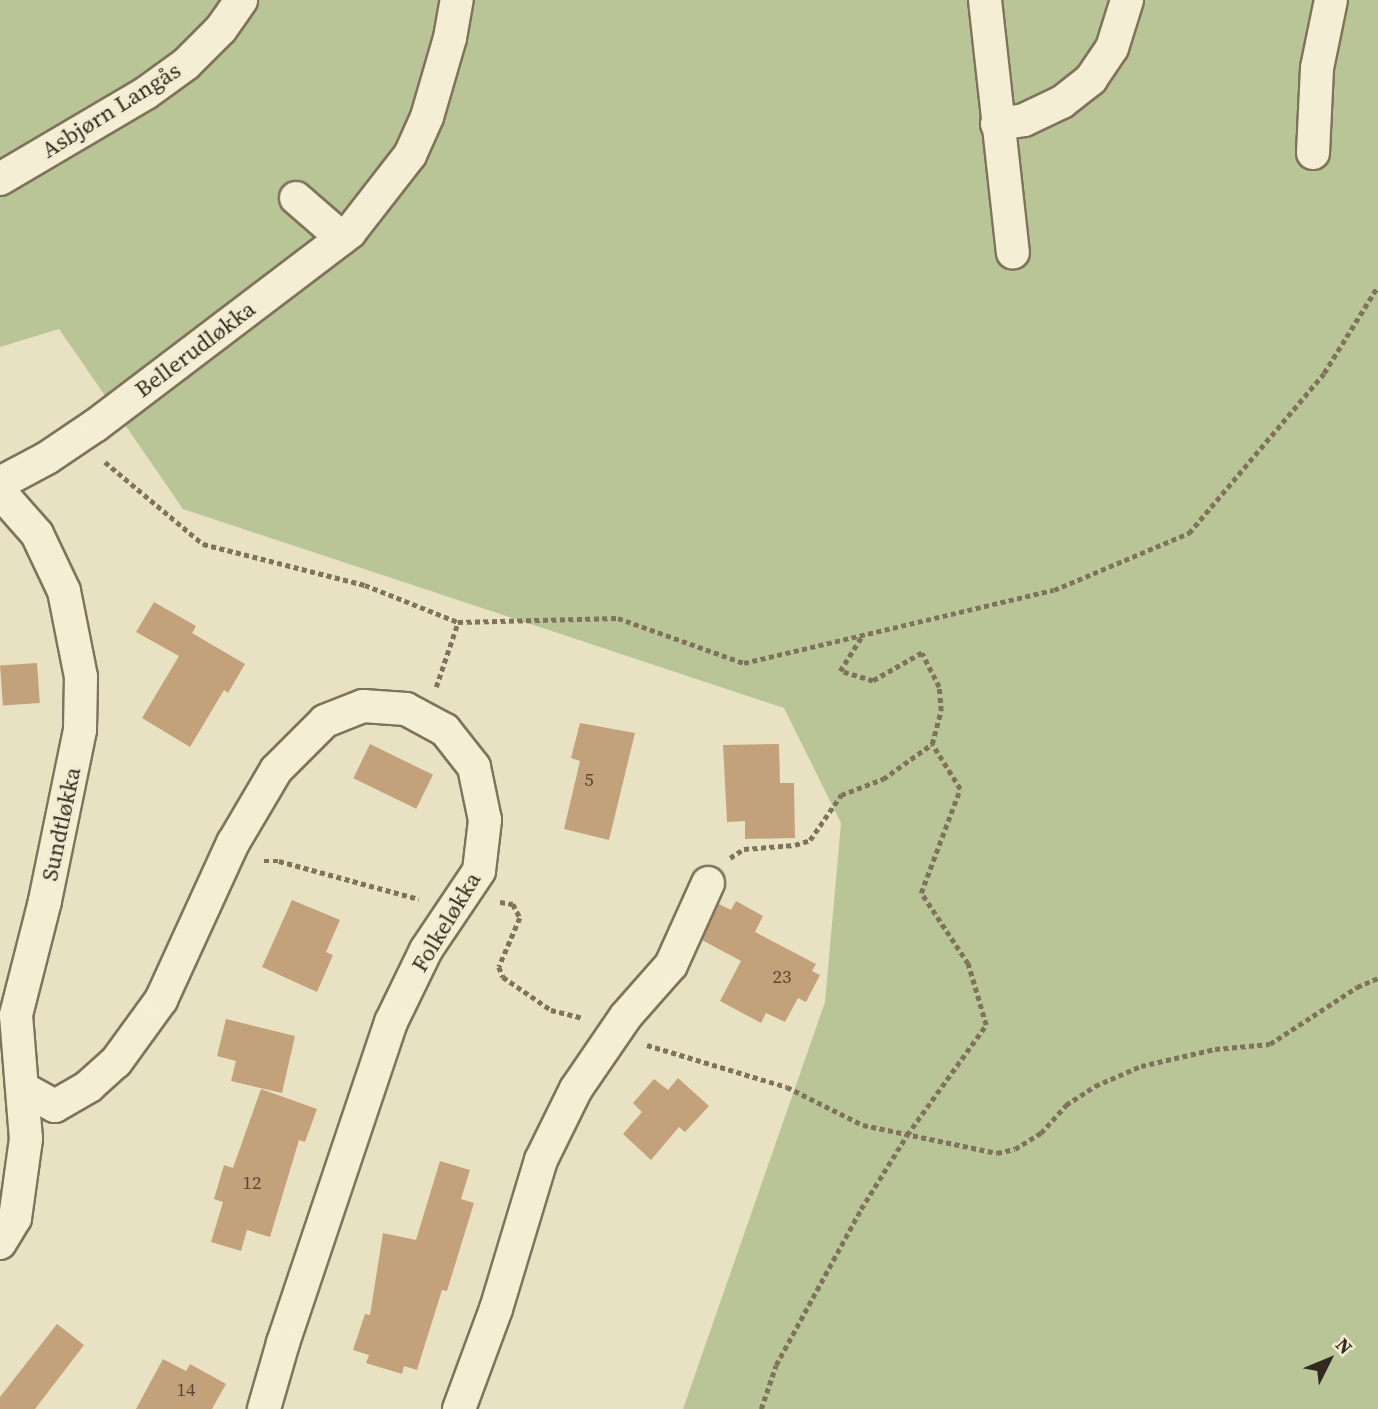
<!DOCTYPE html>
<html>
<head>
<meta charset="utf-8">
<style>
  body { margin:0 }
  #map { position:relative; width:1378px; height:1409px; overflow:hidden; background:#e8e2c2; font-family:"Source Serif 4",serif }
  div>[style] { position:absolute }
  .green>* { inset:0; background:#bac597 }
  .building>* { inset:0; background:#c3a27b; transform-origin:0 0 }
  .path>* { height:4.5px; margin-top:-2.25px; transform-origin:0; background:repeating-linear-gradient(90deg,#80735b 0 5px,transparent 0 8.5px) }
  .roads { filter:drop-shadow(2px 0 #80735b) drop-shadow(-2px 0 #80735b) drop-shadow(0 2px #80735b) drop-shadow(0 -2px #80735b) }
  .minor>* { height:32px; margin:-16px; padding:0 16px; transform-origin:16px; border-radius:16px; background:#f4efd4 }
  span { translate:-50% -50%; white-space:nowrap; text-align:center; line-height:1.15; -webkit-text-stroke:5px #f1ebd0; paint-order:stroke }
  .number-label { font-size:19px; color:#564835 }
  .number-label span { -webkit-text-stroke-width:0 }
  .street-label { font-size:23px; color:#322a1e }
  .north { position:absolute; left:1294px; top:1325px; width:70px; height:70px; -webkit-text-stroke:5px #f1ebd0; paint-order:stroke; rotate:47deg; font-size:19px; font-weight:700; line-height:28px; text-align:center; color:#322a1e }
  .north::after { content:''; display:block; margin:auto; width:24px; height:32px; background:#322a1e; clip-path:polygon(50% 0,100% 100%,50% 72%,0 100%) }
</style>
</head>
<body>
<div id="map">
  <div class="green">
    <div style="clip-path:polygon(0 0,1378px 0,1378px 1409px,683px 1409px,825px 1002px,841px 823px,784px 708px,183px 509px,59px 329px,0 347px)"></div>
  </div>
  <div class="building">
    <div style="clip-path:polygon(154px 602px,196px 626px,189px 639px,192px 633px,245px 664px,228px 693px,224px 690px,190px 747px,142px 718px,179px 656px,136px 632px)"></div>
    <div style="left:37px;top:663px;width:40px;height:37px;rotate:86deg"></div>
    <div style="clip-path:polygon(580px 723px,635px 733px,609px 840px,564px 829px,580px 761px,571px 758px)"></div>
    <div style="left:370px;top:744px;width:70px;height:38px;rotate:26deg"></div>
    <div style="clip-path:polygon(779px 744px,780px 783px,794px 783px,795px 838px,745px 839px,745px 821px,727px 822px,723px 745px)"></div>
    <div style="clip-path:polygon(292px 900px,340px 920px,326px 952px,333px 955px,317px 992px,262px 967px)"></div>
    <div style="clip-path:polygon(736px 901px,763px 916px,755px 932px,816px 964px,812px 971px,820px 975px,806px 1002px,798px 998px,785px 1022px,766px 1013px,761px 1023px,720px 1001px,741px 961px,702px 940px,719px 904px,731px 910px)"></div>
    <div style="clip-path:polygon(226px 1019px,295px 1036px,282px 1093px,231px 1081px,236px 1061px,217px 1056px)"></div>
    <div style="clip-path:polygon(678px 1078px,709px 1106px,685px 1132px,679px 1127px,651px 1160px,623px 1134px,642px 1112px,633px 1103px,654px 1079px,668px 1090px)"></div>
    <div style="clip-path:polygon(261px 1089px,317px 1109px,305px 1142px,299px 1140px,270px 1237px,247px 1230px,241px 1251px,211px 1242px,223px 1202px,214px 1199px,224px 1165px,233px 1168px)"></div>
    <div style="clip-path:polygon(440px 1161px,470px 1170px,461px 1199px,474px 1203px,447px 1291px,442px 1290px,417px 1370px,404px 1366px,402px 1374px,366px 1363px,369px 1355px,353px 1350px,365px 1314px,370px 1315px,383px 1233px,416px 1240px)"></div>
    <div style="clip-path:polygon(57px 1324px,84px 1345px,35px 1409px,0 1409px,0 1397px)"></div>
    <div style="clip-path:polygon(163px 1359px,186px 1371px,190px 1364px,226px 1384px,212px 1409px,136px 1409px)"></div>
  </div>
  <div class="path">
    <div style="left:105px;top:462px;width:128px;rotate:39.9deg"></div>
    <div style="left:203px;top:544px;width:167px;rotate:14.2deg"></div>
    <div style="left:365px;top:585px;width:100px;rotate:21.7deg"></div>
    <div style="left:458px;top:622px;width:160px;rotate:-1.4deg"></div>
    <div style="left:618px;top:618px;width:134px;rotate:19.7deg"></div>
    <div style="left:744px;top:663px;width:318px;rotate:-13.3deg"></div>
    <div style="left:1054px;top:590px;width:147px;rotate:-22.9deg"></div>
    <div style="left:1189px;top:533px;width:209px;rotate:-49.8deg"></div>
    <div style="left:1324px;top:373px;width:102px;rotate:-58.2deg"></div>
    <div style="left:436px;top:687px;width:69px;rotate:-71.3deg"></div>
    <div style="left:730px;top:858px;width:17px;rotate:-33deg"></div>
    <div style="left:744px;top:849px;width:51px;rotate:-4.5deg"></div>
    <div style="left:795px;top:845px;width:16px;rotate:-18deg"></div>
    <div style="left:810px;top:840px;width:55px;rotate:-55.4deg"></div>
    <div style="left:841px;top:795px;width:45px;rotate:-20.9deg"></div>
    <div style="left:883px;top:779px;width:60px;rotate:-35.5deg"></div>
    <div style="left:264px;top:861px;width:15px"></div>
    <div style="left:279px;top:861px;width:145px;rotate:15.2deg"></div>
    <div style="left:500px;top:902px;width:13px;rotate:9deg"></div>
    <div style="left:513px;top:904px;width:16px;rotate:63deg"></div>
    <div style="left:520px;top:918px;width:53px;rotate:113.2deg"></div>
    <div style="left:499px;top:967px;width:11px;rotate:68deg"></div>
    <div style="left:503px;top:977px;width:58px;rotate:34.5deg"></div>
    <div style="left:551px;top:1010px;width:32px;rotate:14deg"></div>
    <div style="left:647px;top:1045px;width:146px;rotate:16.7deg"></div>
    <div style="left:787px;top:1087px;width:85px;rotate:26.6deg"></div>
    <div style="left:863px;top:1125px;width:137px;rotate:11.8deg"></div>
    <div style="left:997px;top:1153px;width:18px;rotate:-13deg"></div>
    <div style="left:1015px;top:1149px;width:31px;rotate:-32deg"></div>
    <div style="left:1041px;top:1133px;width:38px;rotate:-48deg"></div>
    <div style="left:1066px;top:1105px;width:35px;rotate:-33deg"></div>
    <div style="left:1095px;top:1086px;width:50px;rotate:-23.5deg"></div>
    <div style="left:1141px;top:1066px;width:76px;rotate:-12.9deg"></div>
    <div style="left:1215px;top:1049px;width:55px;rotate:-5.2deg"></div>
    <div style="left:1270px;top:1044px;width:104px;rotate:-33.2deg"></div>
    <div style="left:1357px;top:987px;width:23px;rotate:-23deg"></div>
    <div style="left:761px;top:1409px;width:46px;rotate:-71.2deg"></div>
    <div style="left:776px;top:1365px;width:178px;rotate:-61.4deg"></div>
    <div style="left:861px;top:1209px;width:87px;rotate:-58.1deg"></div>
    <div style="left:907px;top:1135px;width:135px;rotate:-54.3deg"></div>
    <div style="left:986px;top:1025px;width:64px;rotate:-106.4deg"></div>
    <div style="left:968px;top:964px;width:85px;rotate:-123.5deg"></div>
    <div style="left:921px;top:893px;width:111px;rotate:-69.4deg"></div>
    <div style="left:960px;top:789px;width:53px;rotate:-121.9deg"></div>
    <div style="left:932px;top:744px;width:34px;rotate:-75deg"></div>
    <div style="left:941px;top:711px;width:24px;rotate:-95deg"></div>
    <div style="left:939px;top:687px;width:38px;rotate:-117deg"></div>
    <div style="left:922px;top:653px;width:56px;rotate:150.3deg"></div>
    <div style="left:873px;top:681px;width:34px;rotate:-163deg"></div>
    <div style="left:840px;top:671px;width:41px;rotate:-57.8deg"></div>
  </div>
  <div class="roads">
    <div class="minor">
      <div style="left:985px;top:0;width:254px;rotate:83.7deg"></div>
      <div style="left:997px;top:124px;width:27px;rotate:-8deg"></div>
      <div style="left:1024px;top:120px;width:42px;rotate:-25.3deg"></div>
      <div style="left:1062px;top:102px;width:37px;rotate:-38deg"></div>
      <div style="left:1091px;top:79px;width:37px;rotate:-56deg"></div>
      <div style="left:1112px;top:48px;width:50px;rotate:-72.6deg"></div>
      <div style="left:1313px;top:153px;width:85px;rotate:-87.3deg"></div>
      <div style="left:1317px;top:68px;width:69px;rotate:-78.4deg"></div>
      <div style="left:0;top:179px;width:169px;rotate:-30.5deg"></div>
      <div style="left:146px;top:93px;width:49px;rotate:-35.9deg"></div>
      <div style="left:186px;top:64px;width:49px;rotate:-45deg"></div>
      <div style="left:221px;top:29px;width:35px;rotate:-55deg"></div>
      <div style="left:296px;top:198px;width:61px;rotate:41deg"></div>
      <div style="left:0;top:483px;width:53px;rotate:-28deg"></div>
      <div style="left:47px;top:458px;width:59px;rotate:-34deg"></div>
      <div style="left:96px;top:425px;width:319px;rotate:-37.2deg"></div>
      <div style="left:350px;top:232px;width:98px;rotate:-52.1deg"></div>
      <div style="left:410px;top:155px;width:42px;rotate:-65.9deg"></div>
      <div style="left:427px;top:117px;width:82px;rotate:-73.8deg"></div>
      <div style="left:450px;top:38px;width:39px;rotate:-80deg"></div>
      <div style="left:0;top:492px;width:56px;rotate:48.6deg"></div>
      <div style="left:37px;top:534px;width:63px;rotate:64.7deg"></div>
      <div style="left:64px;top:591px;width:88px;rotate:78.8deg"></div>
      <div style="left:81px;top:677px;width:53px;rotate:91.1deg"></div>
      <div style="left:80px;top:730px;width:175px;rotate:101.6deg"></div>
      <div style="left:45px;top:901px;width:118px;rotate:104.3deg"></div>
      <div style="left:16px;top:1015px;width:124px;rotate:85.4deg"></div>
      <div style="left:26px;top:1139px;width:80px;rotate:97.9deg"></div>
      <div style="left:15px;top:1218px;width:29px;rotate:121deg"></div>
      <div style="left:24px;top:1089px;width:35px;rotate:29deg"></div>
      <div style="left:55px;top:1106px;width:39px;rotate:-30deg"></div>
      <div style="left:89px;top:1086px;width:36px;rotate:-42deg"></div>
      <div style="left:116px;top:1062px;width:77px;rotate:-54deg"></div>
      <div style="left:161px;top:1000px;width:173px;rotate:-65.4deg"></div>
      <div style="left:233px;top:843px;width:85px;rotate:-59.5deg"></div>
      <div style="left:276px;top:770px;width:69px;rotate:-45deg"></div>
      <div style="left:325px;top:721px;width:41px;rotate:-21.5deg"></div>
      <div style="left:363px;top:706px;width:43px;rotate:4deg"></div>
      <div style="left:406px;top:709px;width:44px;rotate:28.3deg"></div>
      <div style="left:445px;top:730px;width:47px;rotate:51.9deg"></div>
      <div style="left:474px;top:767px;width:54px;rotate:78.3deg"></div>
      <div style="left:485px;top:820px;width:51px;rotate:96.7deg"></div>
      <div style="left:479px;top:871px;width:95px;rotate:123.9deg"></div>
      <div style="left:426px;top:950px;width:80px;rotate:115.9deg"></div>
      <div style="left:391px;top:1022px;width:339px;rotate:108.6deg"></div>
      <div style="left:283px;top:1343px;width:69px;rotate:106.1deg"></div>
      <div style="left:459px;top:1409px;width:107px;rotate:-69.7deg"></div>
      <div style="left:496px;top:1309px;width:156px;rotate:-73.2deg"></div>
      <div style="left:541px;top:1160px;width:79px;rotate:-63.8deg"></div>
      <div style="left:576px;top:1089px;width:88px;rotate:-55.6deg"></div>
      <div style="left:626px;top:1016px;width:68px;rotate:-48.6deg"></div>
      <div style="left:671px;top:965px;width:90px;rotate:-65.7deg"></div>
    </div>
  </div>
  <div class="number-label">
    <span style="left:589px;top:780px">5</span>
    <span style="left:782px;top:977px">23</span>
    <span style="left:252px;top:1183px">12</span>
    <span style="left:186px;top:1390px">14</span>
  </div>
  <div class="street-label">
    <span style="left:111px;top:110px;rotate:-32deg">Asbjørn Langås</span>
    <span style="left:195px;top:349px;rotate:-37deg">Bellerudløkka</span>
    <span style="left:61px;top:824px;rotate:-78deg">Sundtløkka</span>
    <span style="left:446px;top:922px;rotate:-59deg">Folkeløkka</span>
  </div>
  <div class="north">N</div>
</div>
</body>
</html>
